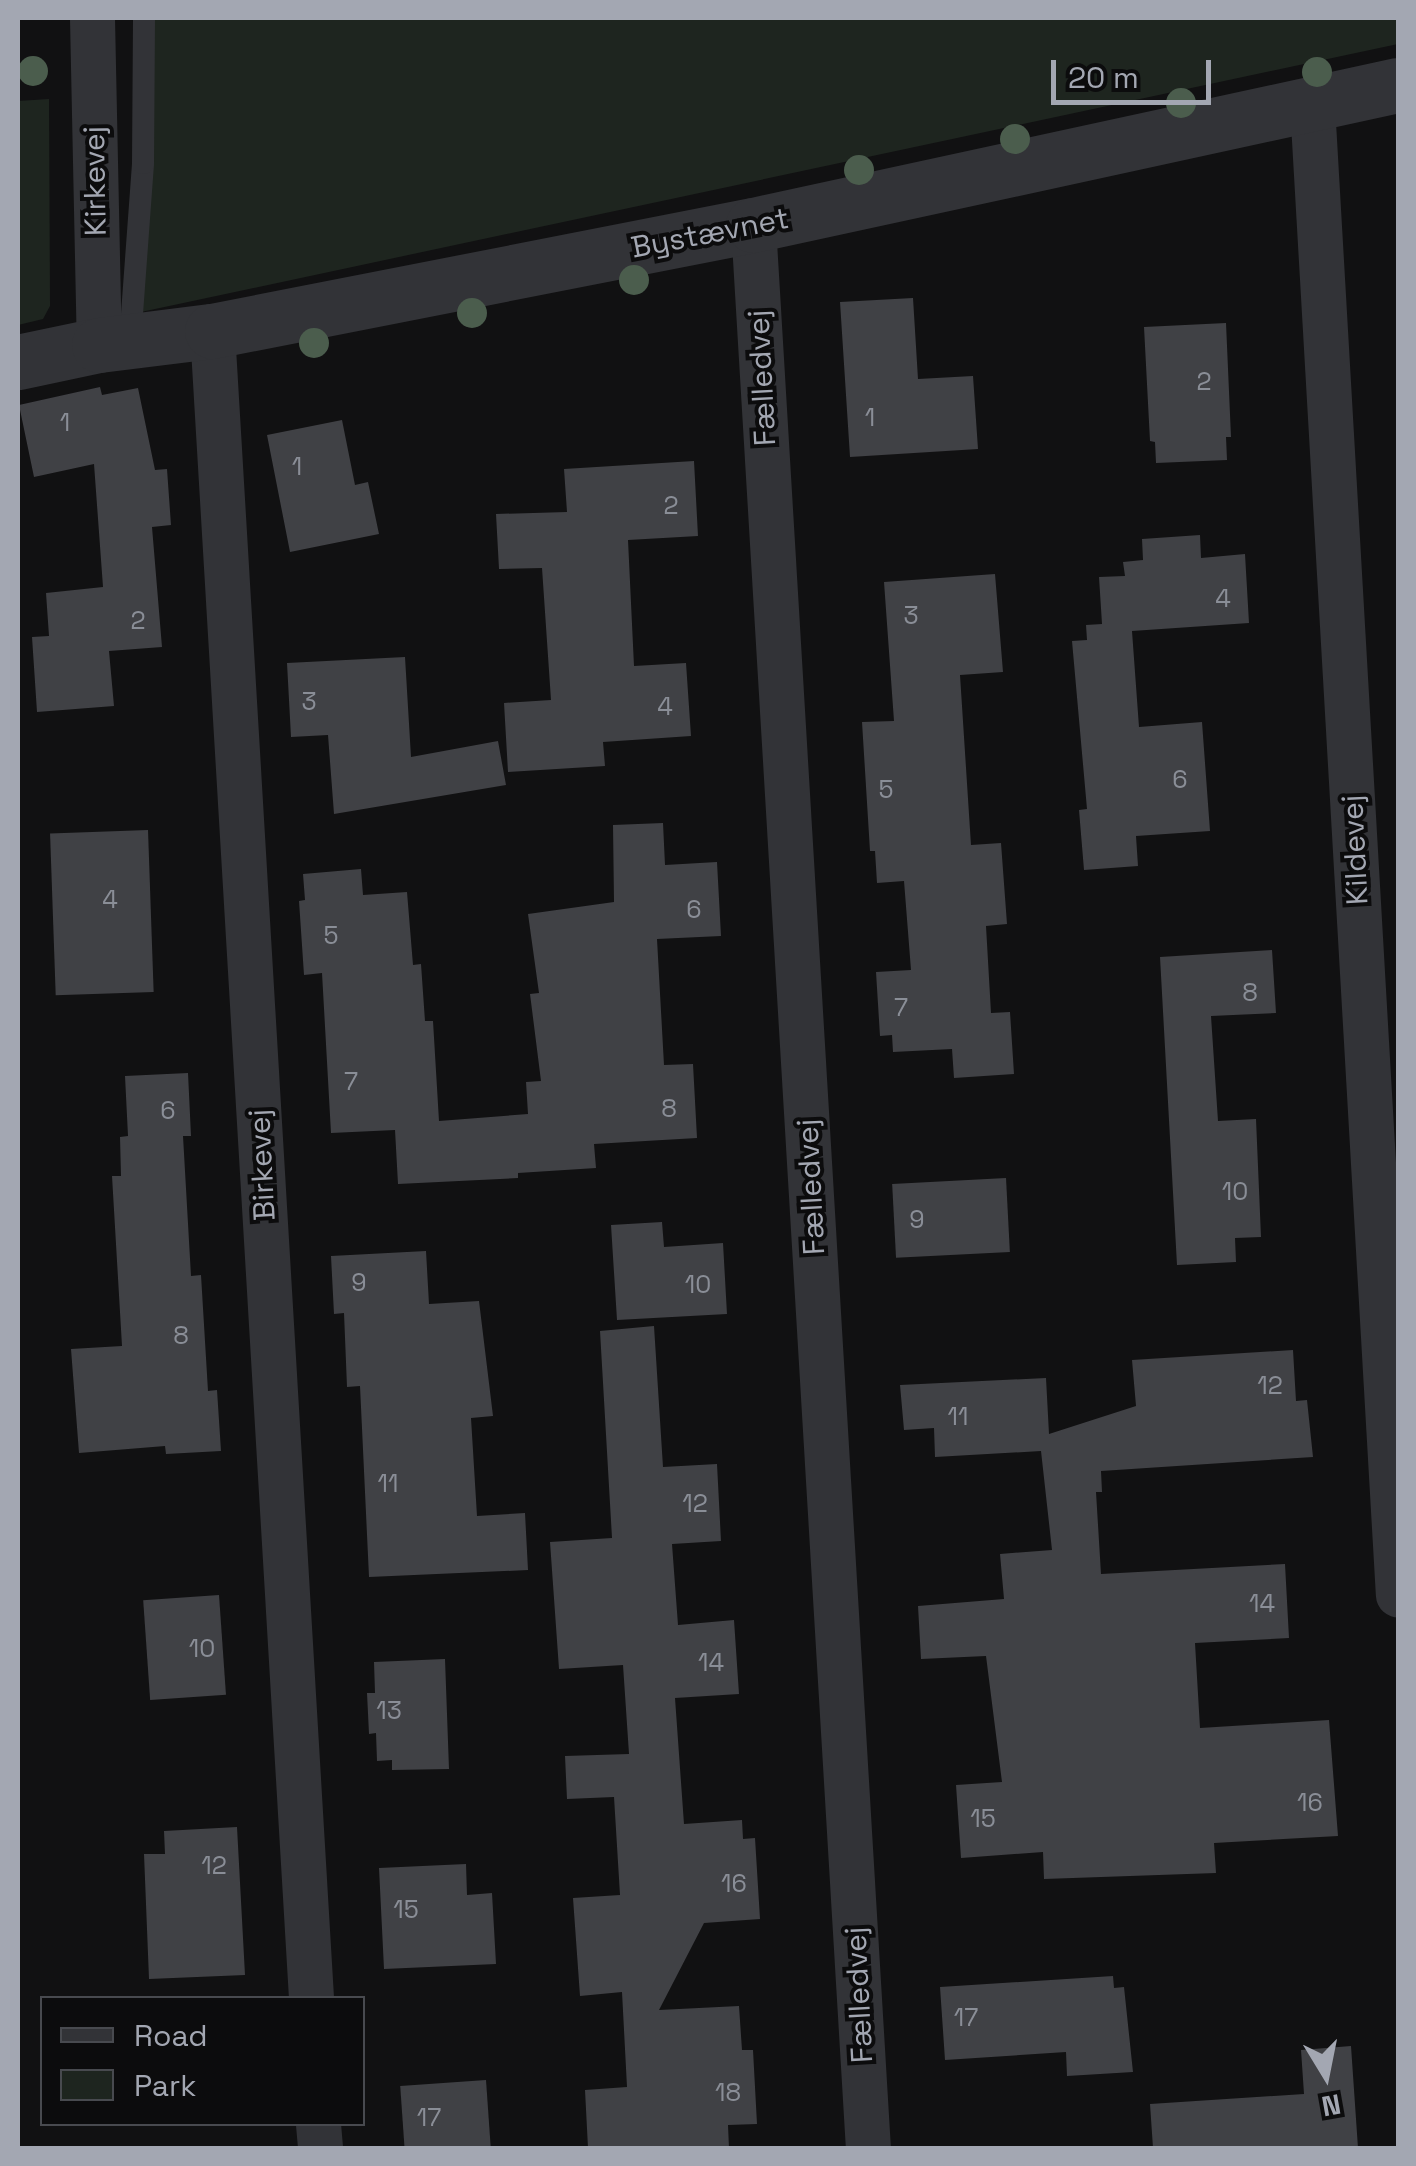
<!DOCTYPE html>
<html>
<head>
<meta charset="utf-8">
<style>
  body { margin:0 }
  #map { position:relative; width:1416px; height:2166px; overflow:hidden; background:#111112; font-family:"Space Grotesk",sans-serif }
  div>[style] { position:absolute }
  .green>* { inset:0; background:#1e251f }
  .building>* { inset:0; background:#404145; transform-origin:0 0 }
  .service>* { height:22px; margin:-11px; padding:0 11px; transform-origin:11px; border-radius:11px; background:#323337 }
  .minor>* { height:45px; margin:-22.5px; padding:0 22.5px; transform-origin:22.5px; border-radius:22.5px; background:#323337 }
  .tertiary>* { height:55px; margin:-27.5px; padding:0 27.5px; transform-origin:27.5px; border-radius:27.5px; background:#323337 }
  .trees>* { width:30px; height:30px; margin:-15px; border-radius:50%; background:#4b5d4d }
  span { translate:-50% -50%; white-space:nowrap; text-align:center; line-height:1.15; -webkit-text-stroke:8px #0c0c0d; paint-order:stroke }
  .number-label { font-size:25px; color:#8a8e97 }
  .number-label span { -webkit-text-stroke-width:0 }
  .street-label { font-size:30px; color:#a3a7b2 }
  .frame { position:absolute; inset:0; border:20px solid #a3a7b2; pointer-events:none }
  .legend { position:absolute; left:40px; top:1996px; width:325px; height:130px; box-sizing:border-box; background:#0c0c0d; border:2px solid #484a4f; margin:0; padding:12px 18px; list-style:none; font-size:30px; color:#a3a7b2 }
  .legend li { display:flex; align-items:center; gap:20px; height:50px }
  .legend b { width:50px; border:2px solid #484a4f }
  .north { position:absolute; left:1276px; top:2026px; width:100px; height:100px; -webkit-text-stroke:8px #0c0c0d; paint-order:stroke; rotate:170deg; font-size:28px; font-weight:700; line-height:40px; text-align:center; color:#a3a7b2 }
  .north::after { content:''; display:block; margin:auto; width:35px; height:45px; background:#a3a7b2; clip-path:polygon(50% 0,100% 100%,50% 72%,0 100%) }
  .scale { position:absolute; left:1051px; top:60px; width:160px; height:45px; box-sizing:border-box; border:5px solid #a3a7b2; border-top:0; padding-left:12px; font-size:30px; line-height:35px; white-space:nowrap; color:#a3a7b2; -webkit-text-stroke:8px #0c0c0d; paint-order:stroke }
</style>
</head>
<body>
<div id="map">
  <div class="green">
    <div style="clip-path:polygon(153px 18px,1398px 18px,1398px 44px,141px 312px)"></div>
    <div style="clip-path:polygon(49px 99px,50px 306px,43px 319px,18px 325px,18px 101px)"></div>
  </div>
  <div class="building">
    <div style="clip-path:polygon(913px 298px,918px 379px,973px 376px,978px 449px,850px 457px,840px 302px)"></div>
    <div style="clip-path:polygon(1226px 323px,1231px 437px,1226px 437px,1227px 460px,1156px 463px,1155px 442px,1150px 441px,1144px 327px)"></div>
    <div style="clip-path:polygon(100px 387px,102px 395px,138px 388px,155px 470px,167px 469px,171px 525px,152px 527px,162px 647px,109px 651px,114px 706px,37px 712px,32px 637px,49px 636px,46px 593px,103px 587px,94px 464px,34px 477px,19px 405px)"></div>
    <div style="clip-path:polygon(342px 420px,355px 485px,368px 482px,379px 534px,290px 552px,267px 435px)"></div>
    <div style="clip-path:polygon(694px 461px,698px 536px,628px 540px,634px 666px,686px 663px,691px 736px,603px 742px,605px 766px,508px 772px,504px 703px,551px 700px,542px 568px,499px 569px,496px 514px,567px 512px,564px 469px)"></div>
    <div style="clip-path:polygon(1200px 535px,1201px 558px,1245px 554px,1249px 623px,1132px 631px,1139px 727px,1202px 722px,1210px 831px,1136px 836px,1138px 866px,1084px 870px,1079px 810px,1087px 809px,1072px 641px,1087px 640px,1086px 625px,1102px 624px,1099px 577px,1125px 576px,1123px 562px,1143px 560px,1142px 539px)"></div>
    <div style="clip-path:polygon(995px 574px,1003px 672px,960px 675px,971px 845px,1001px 843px,1007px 924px,986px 926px,991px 1013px,1010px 1012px,1014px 1074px,954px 1078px,952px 1049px,893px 1052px,892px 1035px,880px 1036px,876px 972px,911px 970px,904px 881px,877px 883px,875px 851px,870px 851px,862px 722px,894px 721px,884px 582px)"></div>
    <div style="clip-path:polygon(405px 657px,411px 757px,498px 741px,506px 785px,334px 814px,328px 735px,291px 737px,287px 663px)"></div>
    <div style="clip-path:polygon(663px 823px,665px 865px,717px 862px,721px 936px,657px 939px,664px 1065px,693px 1064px,697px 1138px,594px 1144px,596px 1168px,518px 1173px,518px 1178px,398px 1184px,395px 1130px,331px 1133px,322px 973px,304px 975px,299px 901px,305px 900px,303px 874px,361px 869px,363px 895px,407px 892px,413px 965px,421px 964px,425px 1021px,433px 1021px,439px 1121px,528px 1114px,526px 1082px,541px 1081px,530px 994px,539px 993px,528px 914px,614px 902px,613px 825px)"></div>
    <div style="left:148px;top:830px;width:162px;height:98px;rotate:88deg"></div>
    <div style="clip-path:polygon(1272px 950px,1276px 1013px,1211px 1016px,1218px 1121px,1256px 1119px,1261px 1237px,1235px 1238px,1236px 1262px,1177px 1265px,1160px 957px)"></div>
    <div style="clip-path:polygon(188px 1073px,191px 1136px,183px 1136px,191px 1276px,201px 1275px,208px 1391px,217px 1390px,221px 1451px,166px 1454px,165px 1446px,79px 1453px,71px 1349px,122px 1346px,112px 1176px,121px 1176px,120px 1137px,128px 1136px,125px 1076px)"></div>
    <div style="left:1006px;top:1178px;width:74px;height:114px;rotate:87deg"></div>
    <div style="clip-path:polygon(662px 1222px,664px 1247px,723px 1243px,727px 1314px,617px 1320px,611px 1225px)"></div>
    <div style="clip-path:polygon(426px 1251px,429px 1304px,479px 1301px,493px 1416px,471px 1418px,477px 1516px,525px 1513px,528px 1570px,369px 1577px,360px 1386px,347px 1387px,344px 1313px,334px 1314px,331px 1256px)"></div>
    <div style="clip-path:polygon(654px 1326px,663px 1467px,717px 1464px,721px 1541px,672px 1544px,678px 1625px,734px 1620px,739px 1694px,675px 1698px,684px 1824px,742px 1820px,743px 1839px,755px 1838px,760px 1919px,704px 1923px,659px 2010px,739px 2006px,742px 2050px,753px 2050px,757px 2124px,728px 2125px,729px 2148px,588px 2148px,585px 2090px,627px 2087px,622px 1992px,580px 1996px,573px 1898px,620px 1895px,614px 1797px,567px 1799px,565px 1756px,629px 1754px,623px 1665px,559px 1669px,550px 1542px,612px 1538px,600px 1331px)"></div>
    <div style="clip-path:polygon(1293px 1350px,1296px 1401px,1307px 1400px,1313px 1457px,1101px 1471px,1102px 1492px,1096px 1492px,1101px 1574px,1285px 1564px,1289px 1638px,1195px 1643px,1200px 1728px,1329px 1720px,1338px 1836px,1214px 1843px,1216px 1873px,1044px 1879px,1043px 1852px,961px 1858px,956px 1785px,1002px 1782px,986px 1656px,921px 1659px,918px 1606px,1004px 1599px,1000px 1554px,1052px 1550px,1041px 1451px,935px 1457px,934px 1428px,904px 1430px,900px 1385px,1046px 1378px,1049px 1434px,1136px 1406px,1132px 1360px)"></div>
    <div style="left:219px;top:1595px;width:100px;height:76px;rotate:86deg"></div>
    <div style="clip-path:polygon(445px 1659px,449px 1769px,392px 1770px,392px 1760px,377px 1761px,376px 1733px,369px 1734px,367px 1693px,375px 1693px,374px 1662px)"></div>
    <div style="clip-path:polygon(237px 1827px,245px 1975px,149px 1979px,144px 1854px,165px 1854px,164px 1831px)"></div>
    <div style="clip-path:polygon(466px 1864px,467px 1895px,492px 1893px,496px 1964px,384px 1969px,379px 1868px)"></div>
    <div style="clip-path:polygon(1113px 1976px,1114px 1988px,1124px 1987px,1133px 2072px,1067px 2076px,1066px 2052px,945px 2060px,940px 1987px)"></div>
    <div style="clip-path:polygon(1351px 2046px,1358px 2148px,1153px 2148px,1150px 2104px,1304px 2094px,1301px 2050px)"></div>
    <div style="left:486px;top:2080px;width:68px;height:86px;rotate:86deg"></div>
  </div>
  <div class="service">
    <div style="left:130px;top:341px;width:178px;rotate:-85.8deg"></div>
    <div style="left:143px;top:163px;width:145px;rotate:-89.6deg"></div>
  </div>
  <div class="minor">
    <div style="left:92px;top:18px;width:327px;rotate:88.8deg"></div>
    <div style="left:1312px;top:105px;width:1492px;rotate:86.7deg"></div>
    <div style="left:753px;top:225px;width:1926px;rotate:86.58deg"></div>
    <div style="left:212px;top:331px;width:1670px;rotate:86.6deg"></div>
    <div style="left:318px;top:2124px;width:24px;rotate:85deg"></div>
  </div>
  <div class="tertiary">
    <div style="left:18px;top:362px;width:83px;rotate:-11.9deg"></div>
    <div style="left:99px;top:345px;width:114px;rotate:-7.1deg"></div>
    <div style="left:212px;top:331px;width:551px;rotate:-11.09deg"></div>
    <div style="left:753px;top:225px;width:660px;rotate:-12.25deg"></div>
  </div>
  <div class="trees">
    <div style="left:33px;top:71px"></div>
    <div style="left:1317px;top:72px"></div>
    <div style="left:1181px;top:103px"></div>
    <div style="left:1015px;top:139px"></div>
    <div style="left:859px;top:170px"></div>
    <div style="left:634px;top:280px"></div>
    <div style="left:472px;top:313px"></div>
    <div style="left:314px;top:343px"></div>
  </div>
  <div class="number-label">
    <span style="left:1204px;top:381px">2</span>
    <span style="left:870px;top:417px">1</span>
    <span style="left:65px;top:422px">1</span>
    <span style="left:297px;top:466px">1</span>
    <span style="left:671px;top:505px">2</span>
    <span style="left:1223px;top:598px">4</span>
    <span style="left:911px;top:615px">3</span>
    <span style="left:138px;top:620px">2</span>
    <span style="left:309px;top:701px">3</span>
    <span style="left:665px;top:706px">4</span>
    <span style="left:1180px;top:779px">6</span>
    <span style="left:886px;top:789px">5</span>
    <span style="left:110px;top:899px">4</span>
    <span style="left:694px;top:909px">6</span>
    <span style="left:331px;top:935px">5</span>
    <span style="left:1250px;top:992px">8</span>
    <span style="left:901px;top:1007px">7</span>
    <span style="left:351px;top:1081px">7</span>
    <span style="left:669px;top:1108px">8</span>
    <span style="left:168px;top:1110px">6</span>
    <span style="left:1235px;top:1191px">10</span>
    <span style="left:917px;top:1219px">9</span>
    <span style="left:359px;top:1282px">9</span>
    <span style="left:698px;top:1284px">10</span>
    <span style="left:181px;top:1335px">8</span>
    <span style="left:1270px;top:1385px">12</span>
    <span style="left:958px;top:1416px">11</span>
    <span style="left:388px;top:1483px">11</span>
    <span style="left:695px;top:1503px">12</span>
    <span style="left:1262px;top:1603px">14</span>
    <span style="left:202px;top:1648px">10</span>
    <span style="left:711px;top:1662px">14</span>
    <span style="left:389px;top:1710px">13</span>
    <span style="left:1310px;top:1802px">16</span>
    <span style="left:983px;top:1818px">15</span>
    <span style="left:214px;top:1865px">12</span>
    <span style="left:734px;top:1883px">16</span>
    <span style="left:406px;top:1909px">15</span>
    <span style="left:966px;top:2017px">17</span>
    <span style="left:728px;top:2092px">18</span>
    <span style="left:429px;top:2117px">17</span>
  </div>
  <div class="street-label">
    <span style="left:95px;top:181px;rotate:-91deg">Kirkevej</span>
    <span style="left:710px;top:233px;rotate:-11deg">Bystævnet</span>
    <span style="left:762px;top:378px;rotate:-93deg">Fælledvej</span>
    <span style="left:1355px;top:850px;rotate:-93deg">Kildevej</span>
    <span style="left:262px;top:1165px;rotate:-93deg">Birkevej</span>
    <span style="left:811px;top:1187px;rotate:-93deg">Fælledvej</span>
    <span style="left:859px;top:1995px;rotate:-93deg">Fælledvej</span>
  </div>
  <div class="frame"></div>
  <ul class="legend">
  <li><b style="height:12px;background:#323337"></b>Road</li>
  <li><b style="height:28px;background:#1e251f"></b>Park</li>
  </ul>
  <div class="north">N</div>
  <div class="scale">20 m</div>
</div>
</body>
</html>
